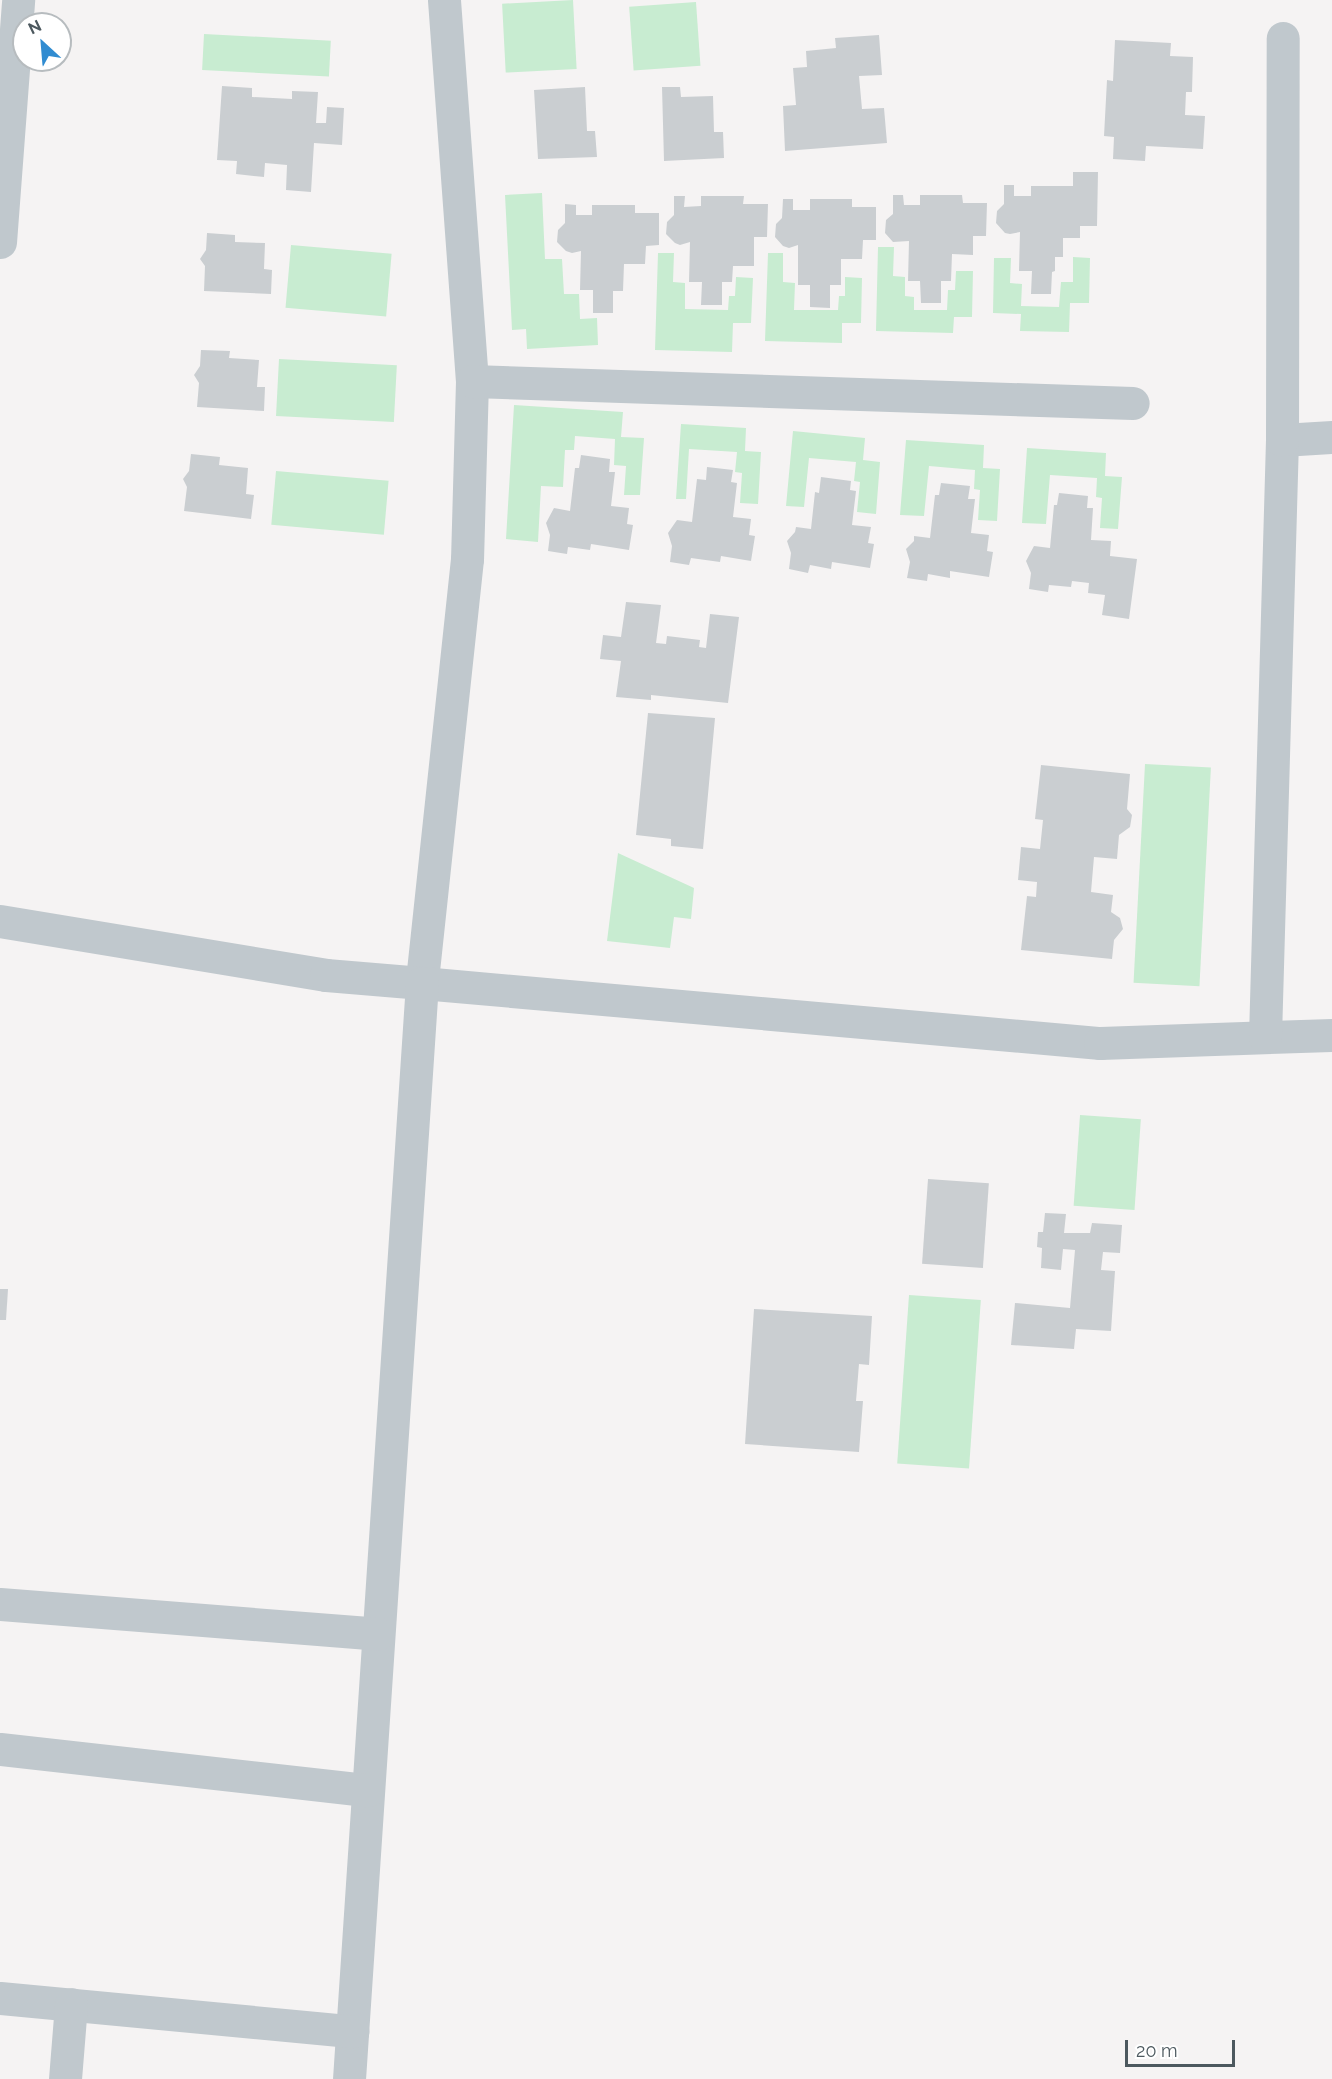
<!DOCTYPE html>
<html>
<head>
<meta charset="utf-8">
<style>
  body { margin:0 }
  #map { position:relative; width:1332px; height:2079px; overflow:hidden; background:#f5f3f3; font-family:Raleway,sans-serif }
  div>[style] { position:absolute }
  .green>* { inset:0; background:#c8ecd1; transform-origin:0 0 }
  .building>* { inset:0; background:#caced1; transform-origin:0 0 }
  .minor>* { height:33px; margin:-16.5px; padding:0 16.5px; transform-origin:16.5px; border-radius:16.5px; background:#c0c8cd }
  span { translate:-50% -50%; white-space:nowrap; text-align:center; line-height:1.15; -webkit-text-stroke:5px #fff; paint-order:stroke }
  .north { position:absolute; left:12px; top:12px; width:60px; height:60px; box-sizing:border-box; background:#fff; border:2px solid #b7bcbf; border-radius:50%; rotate:334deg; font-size:16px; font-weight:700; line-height:24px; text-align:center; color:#4c585e }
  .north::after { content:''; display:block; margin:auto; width:21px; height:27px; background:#318cd1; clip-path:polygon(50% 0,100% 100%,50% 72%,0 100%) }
  .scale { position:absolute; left:1125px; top:2040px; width:110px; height:27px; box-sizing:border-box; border:3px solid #4c585e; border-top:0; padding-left:8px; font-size:18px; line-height:21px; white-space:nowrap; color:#4c585e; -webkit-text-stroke:4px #fff; paint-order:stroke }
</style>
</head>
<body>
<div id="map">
  <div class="green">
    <div style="left:573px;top:0;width:69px;height:71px;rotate:87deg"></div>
    <div style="left:696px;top:2px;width:64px;height:67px;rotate:86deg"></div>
    <div style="left:204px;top:34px;width:127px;height:36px;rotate:3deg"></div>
    <div style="clip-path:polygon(542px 193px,545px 259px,562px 259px,564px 294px,579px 294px,580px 319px,597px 318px,598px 345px,527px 349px,526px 329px,512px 330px,505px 195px)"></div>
    <div style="left:291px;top:245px;width:101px;height:63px;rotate:5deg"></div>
    <div style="clip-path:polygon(878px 247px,894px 247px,893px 276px,905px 277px,905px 296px,914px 297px,914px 310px,947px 310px,948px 290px,955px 290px,956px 271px,973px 271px,972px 317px,954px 317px,953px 333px,876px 331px)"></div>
    <div style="clip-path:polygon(658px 253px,674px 253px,673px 282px,685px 283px,685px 309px,728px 310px,729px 296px,735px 296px,736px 277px,753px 278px,751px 323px,733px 323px,732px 352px,655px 350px)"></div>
    <div style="clip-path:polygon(768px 253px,783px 253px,783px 282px,795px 283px,794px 310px,838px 310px,839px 296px,845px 296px,845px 277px,862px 278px,861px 323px,842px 323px,842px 343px,765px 341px)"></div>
    <div style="clip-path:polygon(1073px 257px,1090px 258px,1089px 303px,1070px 303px,1069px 332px,1020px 331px,1021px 314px,993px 313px,994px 258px,1011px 258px,1010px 283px,1022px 284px,1021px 306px,1059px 307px,1061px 282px,1073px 282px)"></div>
    <div style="left:279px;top:359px;width:118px;height:57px;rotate:3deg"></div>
    <div style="clip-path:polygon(514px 405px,623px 412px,621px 437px,644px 438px,640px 495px,624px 495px,626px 466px,614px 465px,615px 439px,575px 436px,574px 450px,565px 450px,563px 487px,541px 486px,538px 542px,506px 539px)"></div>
    <div style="clip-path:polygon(681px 424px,746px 428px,745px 451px,761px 452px,758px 504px,740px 503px,742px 473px,735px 472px,737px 452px,689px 449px,686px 499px,676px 499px)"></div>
    <div style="clip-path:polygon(793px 431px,865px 438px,863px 460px,880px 462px,876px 514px,857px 512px,860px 482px,854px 481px,856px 462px,809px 458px,804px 507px,786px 506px)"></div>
    <div style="clip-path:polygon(906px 440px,984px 445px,983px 468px,1000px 469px,997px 521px,978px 520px,980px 490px,974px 489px,975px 470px,929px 466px,924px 516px,900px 515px)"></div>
    <div style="clip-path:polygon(1027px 448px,1106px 453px,1105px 476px,1122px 477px,1118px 529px,1100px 528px,1102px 498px,1096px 497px,1097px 478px,1050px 475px,1046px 524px,1022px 523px)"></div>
    <div style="left:276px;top:471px;width:113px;height:54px;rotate:5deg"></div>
    <div style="left:1145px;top:764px;width:66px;height:219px;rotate:3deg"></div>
    <div style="clip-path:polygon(618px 853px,694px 888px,691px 919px,674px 917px,670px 948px,607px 941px)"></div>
    <div style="left:1080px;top:1115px;width:61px;height:91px;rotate:4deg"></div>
    <div style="left:909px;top:1295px;width:72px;height:169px;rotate:4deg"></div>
  </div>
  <div class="building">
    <div style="clip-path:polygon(879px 35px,882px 75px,859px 76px,862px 109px,884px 108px,887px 143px,785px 151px,783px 106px,796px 105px,793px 68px,807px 67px,806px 51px,836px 48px,835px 38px)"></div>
    <div style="clip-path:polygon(1115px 40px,1171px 43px,1170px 56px,1193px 57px,1192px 92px,1186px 92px,1185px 115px,1205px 116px,1203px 149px,1146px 146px,1145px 161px,1113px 159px,1114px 137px,1104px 136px,1107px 80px,1113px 81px)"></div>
    <div style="clip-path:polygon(222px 86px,252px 88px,252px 97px,292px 99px,292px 91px,318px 92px,316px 123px,326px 123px,327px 107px,344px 108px,342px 145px,314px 143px,311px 192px,286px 190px,287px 165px,265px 163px,264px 177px,236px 174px,237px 161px,217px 160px)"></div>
    <div style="clip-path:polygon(585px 87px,587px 131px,595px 131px,597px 157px,538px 159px,534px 90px)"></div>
    <div style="clip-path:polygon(662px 87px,680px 87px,681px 97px,713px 96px,714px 132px,723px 132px,724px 158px,664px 161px)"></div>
    <div style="clip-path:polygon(1073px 172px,1098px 172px,1097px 226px,1080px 226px,1080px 238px,1063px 238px,1063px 257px,1055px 257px,1055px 271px,1052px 272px,1051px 294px,1031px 294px,1032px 271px,1019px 271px,1020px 232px,1010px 234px,1005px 233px,996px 223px,997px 211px,1004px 204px,1004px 185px,1014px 185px,1014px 196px,1031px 196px,1031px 186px,1073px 186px)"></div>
    <div style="clip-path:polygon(893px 195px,903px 195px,904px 205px,920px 205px,920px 195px,962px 195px,963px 203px,987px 203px,986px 236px,973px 236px,973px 255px,952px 254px,951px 281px,941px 281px,941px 303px,921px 303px,920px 281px,908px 281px,909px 241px,893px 242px,885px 233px,886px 220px,893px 214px)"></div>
    <div style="clip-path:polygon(674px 196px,685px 196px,684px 207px,701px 206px,701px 196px,744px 196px,743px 204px,768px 204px,767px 237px,754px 237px,754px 266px,733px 266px,732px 282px,722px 282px,722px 305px,701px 305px,702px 282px,689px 282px,690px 242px,680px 245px,675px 243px,666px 234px,667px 222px,674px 215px)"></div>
    <div style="clip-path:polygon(783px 199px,793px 199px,793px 210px,810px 210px,810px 199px,852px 199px,852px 207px,876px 207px,876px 240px,863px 240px,862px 259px,841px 259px,841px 285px,830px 285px,830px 308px,810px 307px,810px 285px,798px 285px,798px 245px,789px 248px,783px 246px,775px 237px,776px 224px,782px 218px)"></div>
    <div style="clip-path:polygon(565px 204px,576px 205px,576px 215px,592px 215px,592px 205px,635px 205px,635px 213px,659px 213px,659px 245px,646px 246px,645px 264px,624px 264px,623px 291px,613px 291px,613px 313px,593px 313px,593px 290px,580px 290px,581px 251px,572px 253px,566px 251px,557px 242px,558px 230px,565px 223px)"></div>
    <div style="clip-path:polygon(207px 233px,235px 235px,235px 242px,265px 243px,264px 269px,272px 270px,271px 294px,204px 291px,205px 266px,200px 259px,206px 250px)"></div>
    <div style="clip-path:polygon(201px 350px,230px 351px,229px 358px,259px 360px,257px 387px,265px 387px,264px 411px,197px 407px,199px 383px,194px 375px,200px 366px)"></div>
    <div style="clip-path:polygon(191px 454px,220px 457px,219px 465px,248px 468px,246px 494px,254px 495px,251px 519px,184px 511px,187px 487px,183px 479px,189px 471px)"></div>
    <div style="clip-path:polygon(581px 455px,610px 459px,609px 472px,615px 472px,611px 506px,629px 508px,627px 524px,633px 525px,629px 550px,591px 544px,590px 550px,568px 547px,567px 554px,548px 551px,550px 535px,546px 523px,554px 508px,570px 511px,575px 468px,579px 468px)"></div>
    <div style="clip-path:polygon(707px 467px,733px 470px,731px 482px,737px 483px,733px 517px,751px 519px,749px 535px,755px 536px,751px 561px,721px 556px,720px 562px,691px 558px,689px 565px,670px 562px,672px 546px,668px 533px,677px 520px,692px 522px,697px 479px,706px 480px)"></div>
    <div style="clip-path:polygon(821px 477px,851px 481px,850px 490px,856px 491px,852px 525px,871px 527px,868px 543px,874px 544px,870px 568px,832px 562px,831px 569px,810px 565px,808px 573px,789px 569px,791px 553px,787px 541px,795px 532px,796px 527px,811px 529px,815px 492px,819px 493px)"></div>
    <div style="clip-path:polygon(941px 483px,970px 486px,968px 499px,975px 499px,971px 533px,989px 535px,987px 551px,993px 552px,989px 577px,950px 571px,950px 578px,928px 574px,927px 581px,907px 578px,910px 562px,906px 549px,914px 541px,914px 536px,930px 538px,935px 495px,939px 495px)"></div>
    <div style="clip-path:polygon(1059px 493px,1088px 496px,1087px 508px,1093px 508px,1091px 540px,1111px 541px,1110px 556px,1137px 559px,1129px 619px,1102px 615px,1105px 595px,1088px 593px,1089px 583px,1072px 581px,1071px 587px,1049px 585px,1048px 592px,1029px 589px,1031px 573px,1026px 561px,1034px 546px,1050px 548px,1054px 505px,1057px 505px)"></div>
    <div style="clip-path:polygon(626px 602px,661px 605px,656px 643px,666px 644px,667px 636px,700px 640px,699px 647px,706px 648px,710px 614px,739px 617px,728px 703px,651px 695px,651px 700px,616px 697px,621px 661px,600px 659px,603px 635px,621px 637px)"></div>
    <div style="clip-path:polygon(648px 713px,715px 718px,703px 849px,671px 846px,671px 839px,636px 835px)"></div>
    <div style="clip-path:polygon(1041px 765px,1130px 774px,1127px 809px,1132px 815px,1130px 827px,1119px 835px,1117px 859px,1094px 857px,1091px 892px,1113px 895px,1111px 912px,1120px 918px,1123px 929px,1114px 940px,1112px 959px,1021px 950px,1027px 896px,1036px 897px,1037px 882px,1018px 880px,1021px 847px,1040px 849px,1043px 820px,1035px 819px)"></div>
    <div style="left:928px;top:1179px;width:61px;height:85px;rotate:4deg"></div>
    <div style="clip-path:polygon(1045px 1213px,1066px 1214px,1064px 1233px,1090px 1233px,1092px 1223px,1122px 1225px,1120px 1253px,1103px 1252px,1101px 1270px,1115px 1271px,1111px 1331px,1076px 1329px,1074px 1349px,1011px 1345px,1015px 1303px,1070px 1308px,1075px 1250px,1063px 1249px,1061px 1270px,1041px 1268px,1042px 1248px,1037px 1247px,1038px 1232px,1043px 1232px)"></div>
    <div style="clip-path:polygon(0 1289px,8px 1289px,6px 1320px,0 1320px)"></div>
    <div style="clip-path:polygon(754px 1309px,872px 1316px,869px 1365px,859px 1364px,856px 1401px,863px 1401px,859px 1452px,745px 1444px)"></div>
  </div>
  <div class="minor">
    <div style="left:444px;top:0;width:382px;rotate:85.8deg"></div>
    <div style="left:472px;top:381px;width:178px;rotate:91.6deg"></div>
    <div style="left:467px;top:559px;width:426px;rotate:96.1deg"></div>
    <div style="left:422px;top:983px;width:681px;rotate:5.06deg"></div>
    <div style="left:1100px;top:1043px;width:232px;rotate:-2deg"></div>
    <div style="left:0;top:242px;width:243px;rotate:-85.7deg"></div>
    <div style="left:472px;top:381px;width:661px;rotate:1.91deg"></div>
    <div style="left:1282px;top:440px;width:50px;rotate:-3.4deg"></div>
    <div style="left:0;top:921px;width:330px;rotate:9.4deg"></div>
    <div style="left:326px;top:975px;width:96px;rotate:4.8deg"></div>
    <div style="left:422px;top:983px;width:1098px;rotate:93.81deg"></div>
    <div style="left:1265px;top:1037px;width:597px;rotate:-88.37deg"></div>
    <div style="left:1282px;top:440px;width:402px;rotate:-89.9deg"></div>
    <div style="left:0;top:1604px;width:379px;rotate:4.5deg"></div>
    <div style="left:0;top:1749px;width:370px;rotate:6.4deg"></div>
    <div style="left:0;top:1998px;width:354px;rotate:5.4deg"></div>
    <div style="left:65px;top:2079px;width:75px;rotate:-85.4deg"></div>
  </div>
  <div class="north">N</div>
  <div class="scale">20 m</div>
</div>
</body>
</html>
